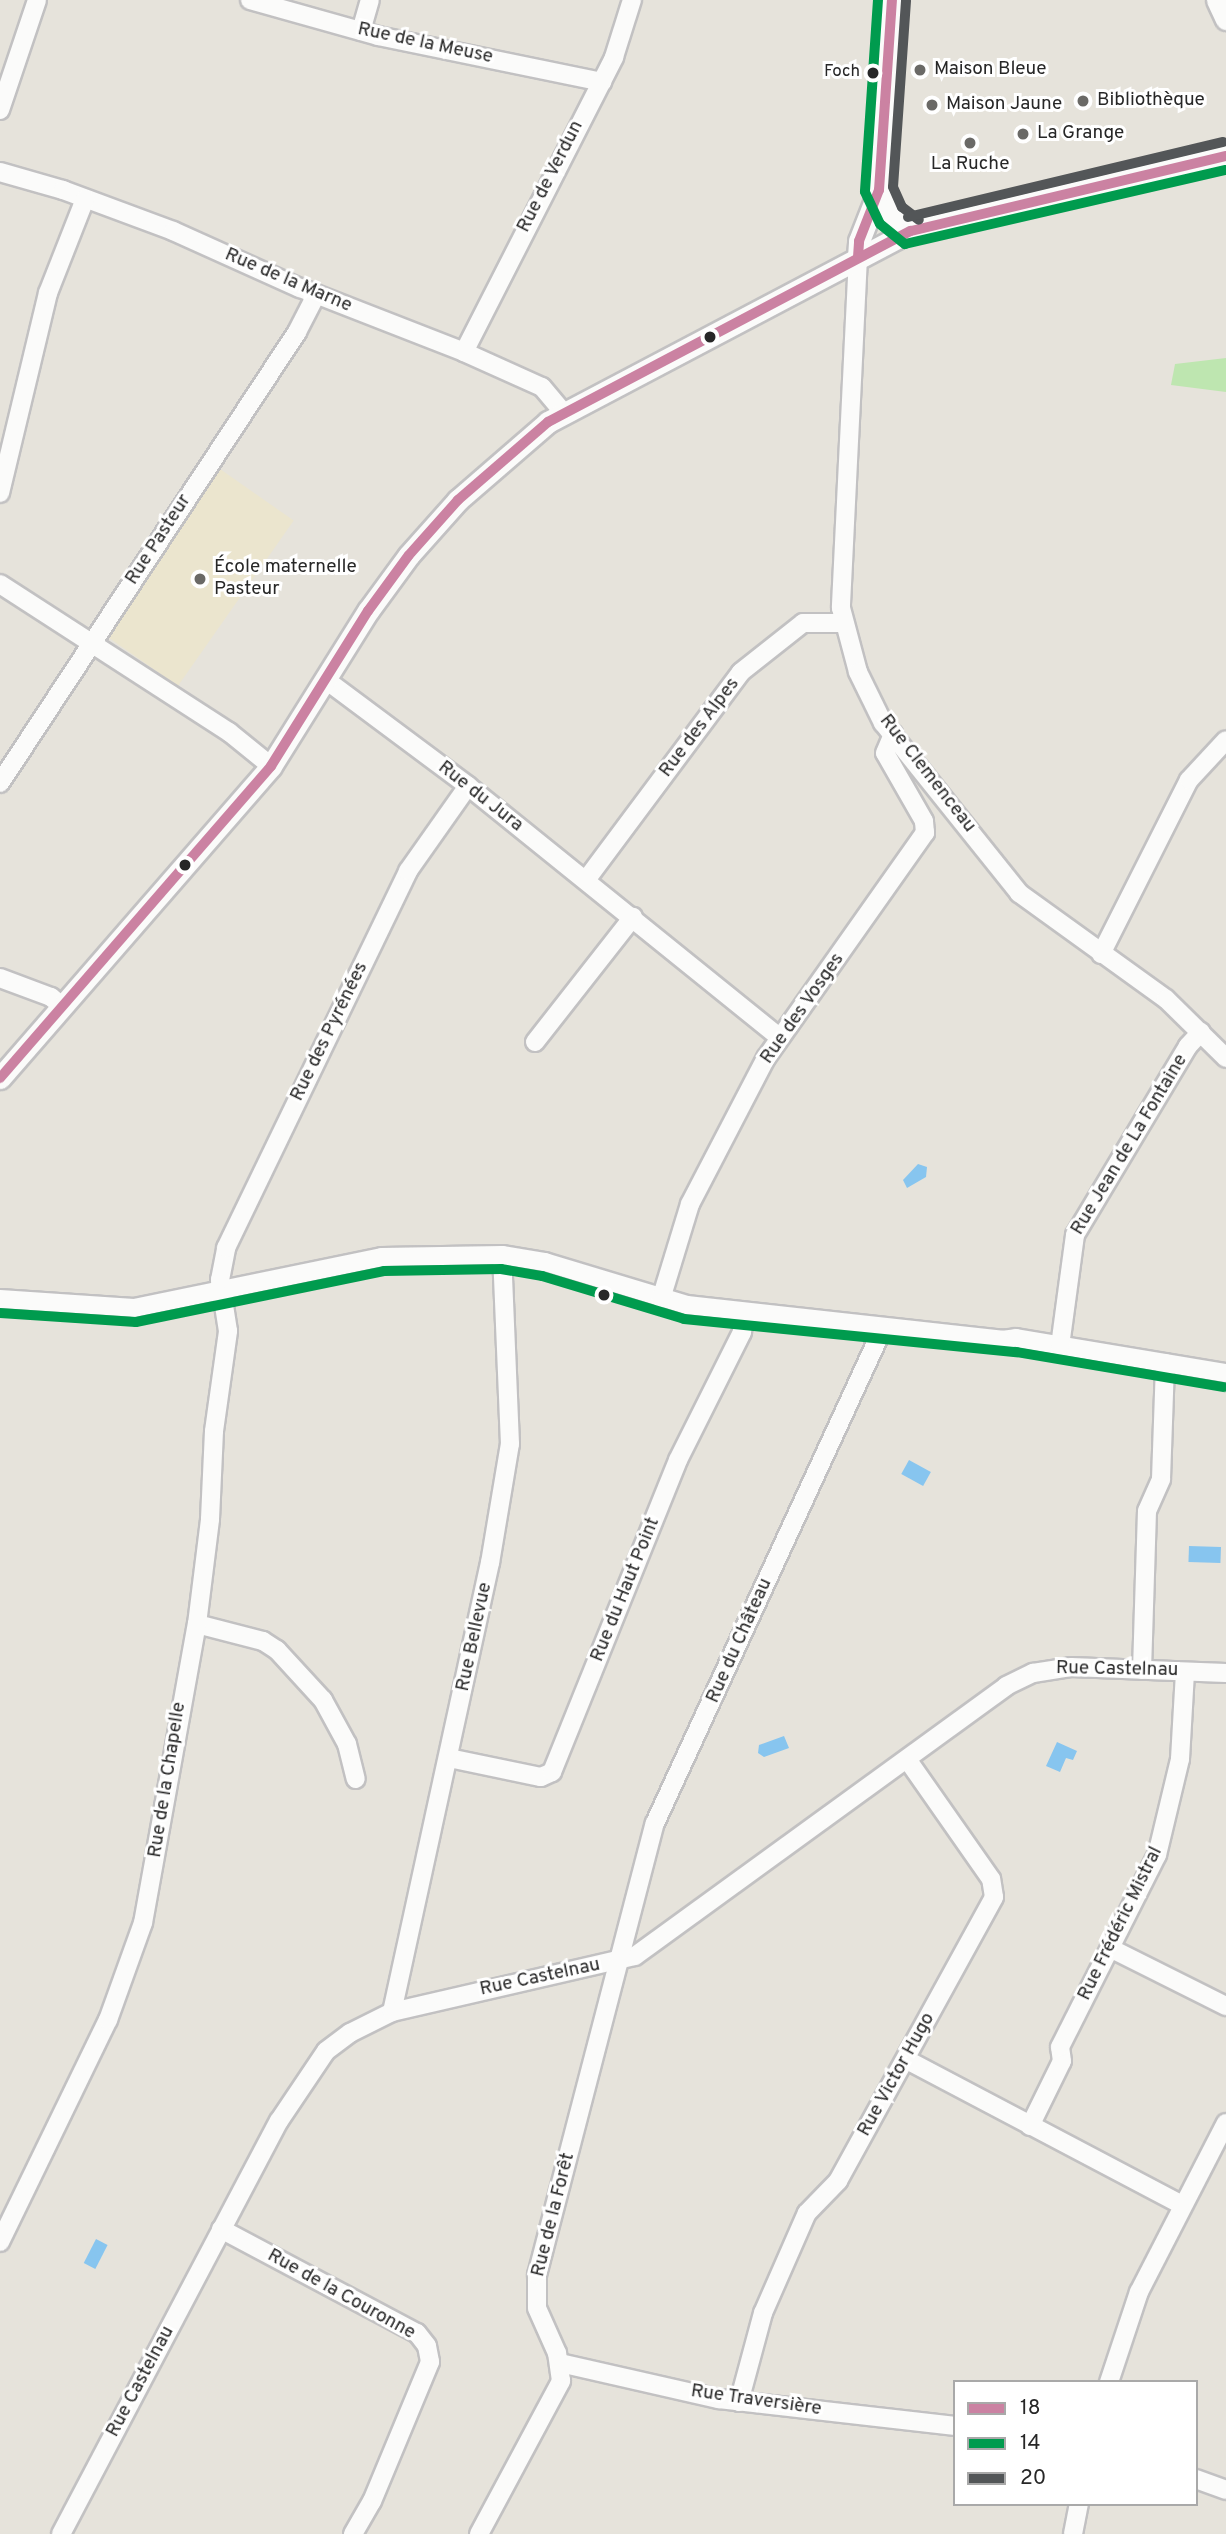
<!DOCTYPE html>
<html>
<head>
<meta charset="utf-8">
<style>
  body { margin:0 }
  #map { position:relative; width:1226px; height:2534px; overflow:hidden; background:#e6e3db; font-family:Overpass,sans-serif }
  div>[style] { position:absolute }
  .education>* { inset:0; background:#ebe5ce; transform-origin:0 0 }
  .green>* { inset:0; background:#bee6b0 }
  .water>* { inset:0; background:#87c5ef; transform-origin:0 0 }
  .roads { filter:drop-shadow(2px 0 #c2c1c2) drop-shadow(-2px 0 #c2c1c2) drop-shadow(0 2px #c2c1c2) drop-shadow(0 -2px #c2c1c2) }
  .minor>* { height:18px; margin:-9px; padding:0 9px; transform-origin:9px; border-radius:9px; background:#fbfbfa }
  .tertiary>* { height:21px; margin:-10.5px; padding:0 10.5px; transform-origin:10.5px; border-radius:10.5px; background:#fbfbfa }
  .bus-1>* { height:10px; margin:-5px; padding:0 5px; transform-origin:5px; border-radius:5px; background:#cb82a2 }
  .bus-2>* { height:10px; margin:-5px; padding:0 5px; transform-origin:5px; border-radius:5px; background:#009b4e }
  .bus-3>* { height:10px; margin:-5px; padding:0 5px; transform-origin:5px; border-radius:5px; background:#535658 }
  .dots>* { width:19px; height:19px; translate:-50% -50%; box-sizing:border-box; border:4px solid #fff; border-radius:50% }
  span { translate:-50% -50%; white-space:nowrap; text-align:center; line-height:1.15; -webkit-text-stroke:6px #fff; paint-order:stroke }
  .bus-label { font-size:17px; color:#272727 }
  .right { translate:-100% -50%; text-align:right }
  .street-label { font-size:19px; color:#272727 }
  .poi-label { font-size:19px; color:#272727 }
  .left { translate:0 -50%; text-align:left }
  .legend { position:absolute; left:953px; top:2380px; width:245px; height:126px; box-sizing:border-box; background:#fff; border:2px solid #a9a9a9; margin:0; padding:9px 12px; list-style:none; font-size:21px; color:#272727 }
  .legend li { display:flex; align-items:center; gap:14px; height:35px }
  .legend b { width:35px; border:2px solid #a9a9a9 }
</style>
</head>
<body>
<div id="map">
  <div class="education">
    <div style="left:220px;top:469px;width:90px;height:202px;rotate:35deg"></div>
  </div>
  <div class="green">
    <div style="clip-path:polygon(1226px 358px,1226px 392px,1171px 385px,1175px 364px)"></div>
  </div>
  <div class="water">
    <div style="clip-path:polygon(918px 1164px,927px 1167px,926px 1177px,907px 1188px,903px 1180px)"></div>
    <div style="left:909px;top:1460px;width:25px;height:16px;rotate:29deg"></div>
    <div style="left:1189px;top:1546px;width:32px;height:16px;rotate:2deg"></div>
    <div style="clip-path:polygon(784px 1736px,789px 1748px,764px 1757px,758px 1753px,759px 1745px)"></div>
    <div style="clip-path:polygon(1057px 1742px,1077px 1751px,1073px 1760px,1066px 1758px,1060px 1772px,1046px 1766px)"></div>
    <div style="left:96px;top:2239px;width:13px;height:27px;rotate:27deg"></div>
  </div>
  <div class="roads">
    <div class="minor">
      <div style="left:250px;top:0;width:133px;rotate:15.7deg"></div>
      <div style="left:378px;top:36px;width:229px;rotate:11.6deg"></div>
      <div style="left:361px;top:31px;width:32px;rotate:-74deg"></div>
      <div style="left:0;top:110px;width:116px;rotate:-71.4deg"></div>
      <div style="left:0;top:172px;width:66px;rotate:15.9deg"></div>
      <div style="left:63px;top:190px;width:117px;rotate:20.4deg"></div>
      <div style="left:173px;top:231px;width:139px;rotate:24.2deg"></div>
      <div style="left:300px;top:288px;width:176px;rotate:21.3deg"></div>
      <div style="left:464px;top:352px;width:85px;rotate:24.2deg"></div>
      <div style="left:542px;top:387px;width:33px;rotate:50deg"></div>
      <div style="left:858px;top:257px;width:351px;rotate:92.8deg"></div>
      <div style="left:841px;top:608px;width:66px;rotate:75.1deg"></div>
      <div style="left:858px;top:672px;width:57px;rotate:63.9deg"></div>
      <div style="left:883px;top:723px;width:218px;rotate:51.3deg"></div>
      <div style="left:1019px;top:893px;width:181px;rotate:35.8deg"></div>
      <div style="left:1166px;top:999px;width:84px;rotate:44.5deg"></div>
      <div style="left:464px;top:352px;width:331px;rotate:-63deg"></div>
      <div style="left:614px;top:57px;width:60px;rotate:-72.5deg"></div>
      <div style="left:0;top:493px;width:206px;rotate:-76.5deg"></div>
      <div style="left:48px;top:293px;width:101px;rotate:-68.5deg"></div>
      <div style="left:0;top:584px;width:273px;rotate:32.9deg"></div>
      <div style="left:229px;top:732px;width:54px;rotate:39deg"></div>
      <div style="left:326px;top:680px;width:177px;rotate:36.7deg"></div>
      <div style="left:468px;top:786px;width:400px;rotate:38.9deg"></div>
      <div style="left:0;top:783px;width:540px;rotate:-56.63deg"></div>
      <div style="left:297px;top:332px;width:42px;rotate:-62.8deg"></div>
      <div style="left:586px;top:880px;width:259px;rotate:-53.3deg"></div>
      <div style="left:741px;top:672px;width:79px;rotate:-38.3deg"></div>
      <div style="left:803px;top:623px;width:40px"></div>
      <div style="left:1101px;top:954px;width:195px;rotate:-63.2deg"></div>
      <div style="left:1189px;top:780px;width:54px;rotate:-47.2deg"></div>
      <div style="left:0;top:978px;width:54px;rotate:20.4deg"></div>
      <div style="left:51px;top:997px;width:16px;rotate:40deg"></div>
      <div style="left:535px;top:1042px;width:159px;rotate:-51.9deg"></div>
      <div style="left:0;top:1299px;width:134px;rotate:3.8deg"></div>
      <div style="left:134px;top:1308px;width:253px;rotate:-11.6deg"></div>
      <div style="left:382px;top:1257px;width:120px;rotate:-1deg"></div>
      <div style="left:502px;top:1255px;width:44px;rotate:9.2deg"></div>
      <div style="left:545px;top:1262px;width:148px;rotate:16.8deg"></div>
      <div style="left:687px;top:1305px;width:317px;rotate:6.3deg"></div>
      <div style="left:1002px;top:1340px;width:14px;rotate:-8deg"></div>
      <div style="left:1016px;top:1338px;width:213px;rotate:9.5deg"></div>
      <div style="left:661px;top:1299px;width:99px;rotate:-73deg"></div>
      <div style="left:690px;top:1204px;width:165px;rotate:-62.5deg"></div>
      <div style="left:766px;top:1058px;width:276px;rotate:-54.8deg"></div>
      <div style="left:925px;top:833px;width:12px;rotate:-95deg"></div>
      <div style="left:924px;top:821px;width:78px;rotate:-119.8deg"></div>
      <div style="left:885px;top:753px;width:21px;rotate:-67deg"></div>
      <div style="left:1060px;top:1346px;width:112px;rotate:-82.3deg"></div>
      <div style="left:1075px;top:1235px;width:220px;rotate:-59.1deg"></div>
      <div style="left:1188px;top:1046px;width:19px;rotate:-47deg"></div>
      <div style="left:197px;top:1624px;width:68px;rotate:14.4deg"></div>
      <div style="left:263px;top:1641px;width:17px;rotate:33deg"></div>
      <div style="left:277px;top:1650px;width:68px;rotate:47.4deg"></div>
      <div style="left:323px;top:1700px;width:50px;rotate:61.4deg"></div>
      <div style="left:347px;top:1744px;width:36px;rotate:76deg"></div>
      <div style="left:1142px;top:1670px;width:159px;rotate:-88.2deg"></div>
      <div style="left:1147px;top:1511px;width:35px;rotate:-66deg"></div>
      <div style="left:1161px;top:1479px;width:116px;rotate:-88deg"></div>
      <div style="left:449px;top:1758px;width:94px;rotate:11.7deg"></div>
      <div style="left:541px;top:1777px;width:12px;rotate:-24deg"></div>
      <div style="left:552px;top:1772px;width:336px;rotate:-68deg"></div>
      <div style="left:678px;top:1460px;width:143px;rotate:-63.4deg"></div>
      <div style="left:742px;top:1332px;width:19px;rotate:-81deg"></div>
      <div style="left:1110px;top:1948px;width:130px;rotate:26.6deg"></div>
      <div style="left:392px;top:2012px;width:460px;rotate:-77.7deg"></div>
      <div style="left:490px;top:1563px;width:121px;rotate:-80.5deg"></div>
      <div style="left:510px;top:1444px;width:189px;rotate:-92.4deg"></div>
      <div style="left:907px;top:2060px;width:311px;rotate:27.8deg"></div>
      <div style="left:1030px;top:2126px;width:72px;rotate:-63.8deg"></div>
      <div style="left:1062px;top:2061px;width:14px;rotate:-98deg"></div>
      <div style="left:1060px;top:2047px;width:215px;rotate:-63.2deg"></div>
      <div style="left:1157px;top:1855px;width:99px;rotate:-76.5deg"></div>
      <div style="left:1180px;top:1759px;width:87px;rotate:-86.7deg"></div>
      <div style="left:221px;top:2229px;width:222px;rotate:28deg"></div>
      <div style="left:417px;top:2333px;width:16px;rotate:52deg"></div>
      <div style="left:427px;top:2346px;width:16px;rotate:79deg"></div>
      <div style="left:430px;top:2362px;width:151px;rotate:112.6deg"></div>
      <div style="left:372px;top:2501px;width:38px;rotate:120deg"></div>
      <div style="left:0;top:2242px;width:247px;rotate:-64.1deg"></div>
      <div style="left:108px;top:2020px;width:103px;rotate:-70.2deg"></div>
      <div style="left:143px;top:1923px;width:304px;rotate:-79.8deg"></div>
      <div style="left:197px;top:1624px;width:106px;rotate:-82.9deg"></div>
      <div style="left:210px;top:1519px;width:88px;rotate:-87.4deg"></div>
      <div style="left:214px;top:1431px;width:101px;rotate:-82deg"></div>
      <div style="left:228px;top:1331px;width:52px;rotate:-98.9deg"></div>
      <div style="left:220px;top:1280px;width:33px;rotate:-79deg"></div>
      <div style="left:226px;top:1248px;width:419px;rotate:-64.2deg"></div>
      <div style="left:408px;top:871px;width:104px;rotate:-54.8deg"></div>
      <div style="left:560px;top:2363px;width:163px;rotate:12.8deg"></div>
      <div style="left:719px;top:2399px;width:238px;rotate:6.5deg"></div>
      <div style="left:1109px;top:2382px;width:95px;rotate:-71.6deg"></div>
      <div style="left:1139px;top:2292px;width:190px;rotate:-62.8deg"></div>
      <div style="left:739px;top:2402px;width:92px;rotate:-74.9deg"></div>
      <div style="left:763px;top:2313px;width:109px;rotate:-66.3deg"></div>
      <div style="left:807px;top:2213px;width:45px;rotate:-45.9deg"></div>
      <div style="left:838px;top:2181px;width:324px;rotate:-61.2deg"></div>
      <div style="left:994px;top:1897px;width:18px;rotate:-99deg"></div>
      <div style="left:991px;top:1879px;width:146px;rotate:-125deg"></div>
      <div style="left:1196px;top:2479px;width:32px;rotate:20deg"></div>
      <div style="left:61px;top:2534px;width:467px;rotate:-62.2deg"></div>
      <div style="left:279px;top:2121px;width:84px;rotate:-56.1deg"></div>
      <div style="left:326px;top:2051px;width:30px;rotate:-37deg"></div>
      <div style="left:350px;top:2033px;width:47px;rotate:-26.6deg"></div>
      <div style="left:392px;top:2012px;width:249px;rotate:-13deg"></div>
      <div style="left:635px;top:1956px;width:459px;rotate:-36deg"></div>
      <div style="left:1006px;top:1686px;width:30px;rotate:-26deg"></div>
      <div style="left:1033px;top:1673px;width:38px;rotate:-9deg"></div>
      <div style="left:1071px;top:1667px;width:155px;rotate:2.2deg"></div>
      <div style="left:479px;top:2534px;width:174px;rotate:-61.8deg"></div>
      <div style="left:561px;top:2381px;width:28px;rotate:-98deg"></div>
      <div style="left:557px;top:2353px;width:49px;rotate:-114deg"></div>
      <div style="left:537px;top:2308px;width:33px;rotate:-90deg"></div>
      <div style="left:537px;top:2275px;width:467px;rotate:-75.4deg"></div>
      <div style="left:655px;top:1823px;width:545px;rotate:-65.27deg"></div>
      <div style="left:1073px;top:2534px;width:31px;rotate:-79deg"></div>
    </div>
    <div class="tertiary">
      <div style="left:1217px;top:0;width:21px;rotate:65deg"></div>
      <div style="left:879px;top:190px;width:29px;rotate:65deg"></div>
      <div style="left:891px;top:216px;width:25px;rotate:37deg"></div>
      <div style="left:858px;top:257px;width:16px;rotate:-86deg"></div>
      <div style="left:859px;top:241px;width:55px;rotate:-68.6deg"></div>
      <div style="left:879px;top:190px;width:190px;rotate:-86.1deg"></div>
      <div style="left:0;top:1078px;width:413px;rotate:-49deg"></div>
      <div style="left:271px;top:766px;width:183px;rotate:-58deg"></div>
      <div style="left:368px;top:611px;width:69px;rotate:-53.8deg"></div>
      <div style="left:409px;top:555px;width:74px;rotate:-48.3deg"></div>
      <div style="left:458px;top:500px;width:119px;rotate:-40.9deg"></div>
      <div style="left:548px;top:422px;width:410px;rotate:-27.8deg"></div>
      <div style="left:911px;top:231px;width:324px;rotate:-13.4deg"></div>
    </div>
  </div>
  <div class="bus-1">
    <div style="left:858px;top:257px;width:16px;rotate:-86deg"></div>
    <div style="left:859px;top:241px;width:55px;rotate:-68.6deg"></div>
    <div style="left:879px;top:190px;width:190px;rotate:-86.1deg"></div>
    <div style="left:0;top:1078px;width:413px;rotate:-49deg"></div>
    <div style="left:271px;top:766px;width:183px;rotate:-58deg"></div>
    <div style="left:368px;top:611px;width:69px;rotate:-53.8deg"></div>
    <div style="left:409px;top:555px;width:74px;rotate:-48.3deg"></div>
    <div style="left:458px;top:500px;width:119px;rotate:-40.9deg"></div>
    <div style="left:548px;top:422px;width:410px;rotate:-27.8deg"></div>
    <div style="left:911px;top:231px;width:324px;rotate:-13.4deg"></div>
  </div>
  <div class="bus-2">
    <div style="left:878px;top:0;width:192px;rotate:93.9deg"></div>
    <div style="left:865px;top:192px;width:35px;rotate:65deg"></div>
    <div style="left:880px;top:224px;width:32px;rotate:39deg"></div>
    <div style="left:905px;top:244px;width:329px;rotate:-13deg"></div>
    <div style="left:0;top:1313px;width:136px;rotate:3.8deg"></div>
    <div style="left:136px;top:1322px;width:253px;rotate:-11.6deg"></div>
    <div style="left:384px;top:1271px;width:117px;rotate:-1deg"></div>
    <div style="left:501px;top:1269px;width:42px;rotate:9.7deg"></div>
    <div style="left:542px;top:1276px;width:148px;rotate:16.8deg"></div>
    <div style="left:684px;top:1319px;width:334px;rotate:5.7deg"></div>
    <div style="left:1016px;top:1352px;width:211px;rotate:9.6deg"></div>
  </div>
  <div class="bus-3">
    <div style="left:906px;top:1px;width:186px;rotate:94deg"></div>
    <div style="left:893px;top:187px;width:22px;rotate:66deg"></div>
    <div style="left:902px;top:207px;width:21px;rotate:37deg"></div>
    <div style="left:908px;top:217px;width:324px;rotate:-13.4deg"></div>
  </div>
  <div class="dots">
    <div style="left:920px;top:70px;background:#6a6966"></div>
    <div style="left:873px;top:73px;background:#272727"></div>
    <div style="left:1083px;top:101px;background:#6a6966"></div>
    <div style="left:932px;top:105px;background:#6a6966"></div>
    <div style="left:1023px;top:134px;background:#6a6966"></div>
    <div style="left:970px;top:143px;background:#6a6966"></div>
    <div style="left:710px;top:337px;background:#272727"></div>
    <div style="left:200px;top:579px;background:#6a6966"></div>
    <div style="left:185px;top:865px;background:#272727"></div>
    <div style="left:604px;top:1295px;background:#272727"></div>
  </div>
  <div class="bus-label">
    <span class="right" style="left:860px;top:73px">Foch</span>
  </div>
  <div class="street-label">
    <span style="left:425px;top:44px;rotate:12deg">Rue de la Meuse</span>
    <span style="left:551px;top:177px;rotate:-63deg">Rue de Verdun</span>
    <span style="left:288px;top:281px;rotate:23deg">Rue de la Marne</span>
    <span style="left:159px;top:540px;rotate:-57deg">Rue Pasteur</span>
    <span style="left:700px;top:728px;rotate:-53deg">Rue des Alpes</span>
    <span style="left:927px;top:774px;rotate:52deg">Rue Clemenceau</span>
    <span style="left:480px;top:797px;rotate:38deg">Rue du Jura</span>
    <span style="left:803px;top:1009px;rotate:-55deg">Rue des Vosges</span>
    <span style="left:330px;top:1032px;rotate:-64deg">Rue des Pyrénées</span>
    <span style="left:1130px;top:1145px;rotate:-59deg">Rue Jean de La Fontaine</span>
    <span style="left:626px;top:1590px;rotate:-68deg">Rue du Haut Point</span>
    <span style="left:475px;top:1637px;rotate:-78deg">Rue Bellevue</span>
    <span style="left:740px;top:1641px;rotate:-66deg">Rue du Château</span>
    <span style="left:1117px;top:1670px;rotate:1deg">Rue Castelnau</span>
    <span style="left:168px;top:1780px;rotate:-81deg">Rue de la Chapelle</span>
    <span style="left:1121px;top:1924px;rotate:-64deg">Rue Frédéric Mistral</span>
    <span style="left:540px;top:1978px;rotate:-12deg">Rue Castelnau</span>
    <span style="left:897px;top:2075px;rotate:-61deg">Rue Victor Hugo</span>
    <span style="left:554px;top:2215px;rotate:-76deg">Rue de la Forêt</span>
    <span style="left:341px;top:2295px;rotate:29deg">Rue de la Couronne</span>
    <span style="left:141px;top:2382px;rotate:-62deg">Rue Castelnau</span>
    <span style="left:756px;top:2401px;rotate:8deg">Rue Traversière</span>
  </div>
  <div class="poi-label">
    <span class="left" style="left:934px;top:70px">Maison Bleue</span>
    <span class="left" style="left:1097px;top:101px">Bibliothèque</span>
    <span class="left" style="left:946px;top:105px">Maison Jaune</span>
    <span class="left" style="left:1037px;top:134px">La Grange</span>
    <span style="left:970px;top:165px">La Ruche</span>
    <span class="left" style="left:214px;top:579px">École maternelle<br>Pasteur</span>
  </div>
  <ul class="legend">
  <li><b style="height:9px;background:#cb82a2"></b>18</li>
  <li><b style="height:9px;background:#009b4e"></b>14</li>
  <li><b style="height:9px;background:#535658"></b>20</li>
  </ul>
</div>
</body>
</html>
